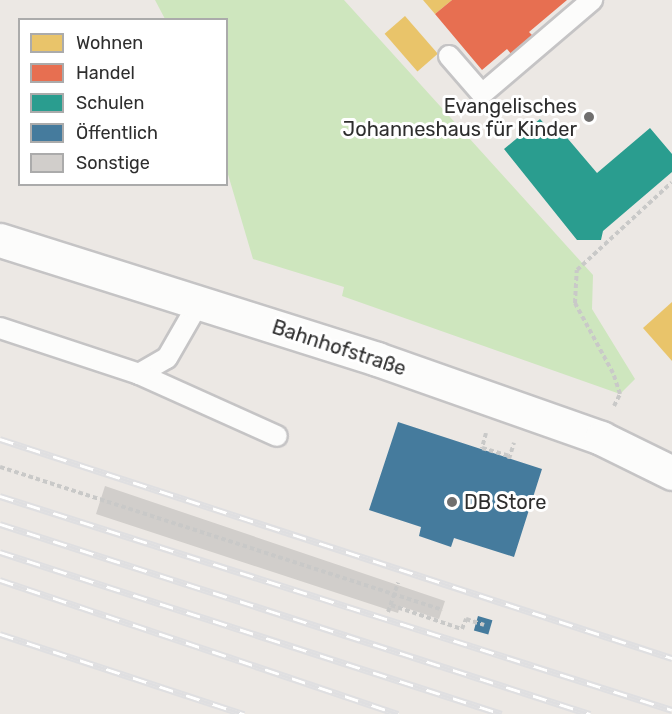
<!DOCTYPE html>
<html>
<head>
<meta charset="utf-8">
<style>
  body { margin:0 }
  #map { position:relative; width:672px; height:714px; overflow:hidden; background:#ece8e4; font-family:Rubik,sans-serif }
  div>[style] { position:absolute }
  .green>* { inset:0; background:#cee6be }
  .homes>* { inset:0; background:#e9c46a; transform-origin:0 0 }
  .shops>* { inset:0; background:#e76f51 }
  .schools>* { inset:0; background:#2a9d8f }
  .public>* { inset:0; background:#457b9d; transform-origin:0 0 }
  .building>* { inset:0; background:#d1cecb }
  .path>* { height:4px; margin-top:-2px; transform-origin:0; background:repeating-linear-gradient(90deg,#c9c9c8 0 4.5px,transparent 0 7.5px) }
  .roads { filter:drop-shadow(2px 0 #c5c4c5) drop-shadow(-2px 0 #c5c4c5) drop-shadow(0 2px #c5c4c5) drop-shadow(0 -2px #c5c4c5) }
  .service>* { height:20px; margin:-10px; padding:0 10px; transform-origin:10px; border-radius:10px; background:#fcfcfb }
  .minor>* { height:33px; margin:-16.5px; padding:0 16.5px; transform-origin:16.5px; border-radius:16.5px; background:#fcfcfb }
  .rail>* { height:7px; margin-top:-3.5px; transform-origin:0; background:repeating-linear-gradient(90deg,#fff 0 14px,#dfdfe1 0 28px); box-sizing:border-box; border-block:2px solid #dfdfe1 }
  .dots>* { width:16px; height:16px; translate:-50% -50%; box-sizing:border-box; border:3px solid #fff; border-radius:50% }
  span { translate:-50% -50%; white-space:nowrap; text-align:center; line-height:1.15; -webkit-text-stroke:6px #fff; paint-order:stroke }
  .poi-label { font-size:20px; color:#2e2e2e }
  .right { translate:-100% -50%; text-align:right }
  .left { translate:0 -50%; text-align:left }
  .street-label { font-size:20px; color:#2e2e2e }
  .legend { position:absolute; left:18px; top:18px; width:210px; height:168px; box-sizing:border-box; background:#fff; border:2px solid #ababab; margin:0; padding:8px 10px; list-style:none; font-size:18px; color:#2e2e2e }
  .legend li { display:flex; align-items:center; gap:12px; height:30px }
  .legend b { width:30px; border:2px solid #ababab }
</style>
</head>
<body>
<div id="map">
  <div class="green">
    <div style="clip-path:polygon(155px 0,344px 0,593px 275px,592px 309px,635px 379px,620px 394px,342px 296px,344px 287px,253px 259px,227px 171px,226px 20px,165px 19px)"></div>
  </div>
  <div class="homes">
    <div style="clip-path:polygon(423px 0,452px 0,435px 14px)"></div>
    <div style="left:405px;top:16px;width:50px;height:27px;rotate:49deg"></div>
    <div style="clip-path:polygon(672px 302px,672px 361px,643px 328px)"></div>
  </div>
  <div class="shops">
    <div style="clip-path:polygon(452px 0,567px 0,529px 32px,534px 37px,512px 55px,507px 49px,482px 70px,435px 14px)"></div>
  </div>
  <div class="schools">
    <div style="clip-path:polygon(540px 119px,551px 131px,557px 126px,597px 173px,650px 128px,672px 154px,672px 172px,603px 231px,601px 240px,577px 240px,504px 149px)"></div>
  </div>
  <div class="public">
    <div style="clip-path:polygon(398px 422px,542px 469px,514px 557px,454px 538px,451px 547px,419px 536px,421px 527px,369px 510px)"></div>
    <div style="left:478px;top:616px;width:15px;height:15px;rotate:16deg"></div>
  </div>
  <div class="building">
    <div style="clip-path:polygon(105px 486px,445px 601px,439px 619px,400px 606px,398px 613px,96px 514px)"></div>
  </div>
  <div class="path">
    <div style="left:614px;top:406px;width:13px;rotate:-63deg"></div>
    <div style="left:620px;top:394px;width:22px;rotate:-108deg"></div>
    <div style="left:613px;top:373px;width:80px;rotate:-118.5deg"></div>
    <div style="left:575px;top:303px;width:33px;rotate:-87deg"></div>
    <div style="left:577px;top:270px;width:129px;rotate:-42.8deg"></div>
    <div style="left:486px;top:433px;width:16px;rotate:105deg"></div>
    <div style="left:482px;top:448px;width:29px;rotate:16deg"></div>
    <div style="left:509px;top:459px;width:17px;rotate:-73deg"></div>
    <div style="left:0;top:467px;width:465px;rotate:17.9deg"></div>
    <div style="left:391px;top:605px;width:75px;rotate:18.7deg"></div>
    <div style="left:462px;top:629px;width:11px;rotate:-68deg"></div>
    <div style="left:466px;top:619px;width:19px;rotate:18deg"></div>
    <div style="left:388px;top:612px;width:31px;rotate:-71deg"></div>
  </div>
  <div class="roads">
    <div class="service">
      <div style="left:449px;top:56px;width:50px;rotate:49deg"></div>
      <div style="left:482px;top:94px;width:145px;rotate:-40.5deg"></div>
      <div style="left:0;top:328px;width:146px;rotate:18.3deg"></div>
      <div style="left:139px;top:374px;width:32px;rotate:-30deg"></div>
      <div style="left:167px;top:358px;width:62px;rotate:-60.1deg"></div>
      <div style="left:139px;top:374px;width:151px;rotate:24.2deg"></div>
    </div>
    <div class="minor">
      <div style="left:0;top:240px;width:395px;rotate:17.5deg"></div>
      <div style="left:377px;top:359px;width:238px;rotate:19.4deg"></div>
      <div style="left:601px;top:438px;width:79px;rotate:26.2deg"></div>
    </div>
  </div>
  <div class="rail">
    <div style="left:0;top:439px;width:707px;rotate:18.05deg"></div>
    <div style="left:0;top:496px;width:705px;rotate:17.66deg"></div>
    <div style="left:0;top:524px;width:620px;rotate:17.85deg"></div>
    <div style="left:0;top:552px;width:527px;rotate:17.89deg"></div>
    <div style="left:0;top:580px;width:420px;rotate:18.6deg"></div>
    <div style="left:0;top:634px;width:257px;rotate:18.2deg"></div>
  </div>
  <div class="dots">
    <div style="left:589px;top:117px;background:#706f6e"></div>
    <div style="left:452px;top:502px;background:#706f6e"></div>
  </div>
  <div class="poi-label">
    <span class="right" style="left:577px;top:118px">Evangelisches<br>Johanneshaus für Kinder</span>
    <span class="left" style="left:464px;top:502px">DB Store</span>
  </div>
  <div class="street-label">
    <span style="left:339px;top:348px;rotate:18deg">Bahnhofstraße</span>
  </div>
  <ul class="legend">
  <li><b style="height:16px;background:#e9c46a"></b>Wohnen</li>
  <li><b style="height:16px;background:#e76f51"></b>Handel</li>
  <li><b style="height:16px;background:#2a9d8f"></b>Schulen</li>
  <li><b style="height:16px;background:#457b9d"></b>Öffentlich</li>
  <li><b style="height:16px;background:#d1cecb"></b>Sonstige</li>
  </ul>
</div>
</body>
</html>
